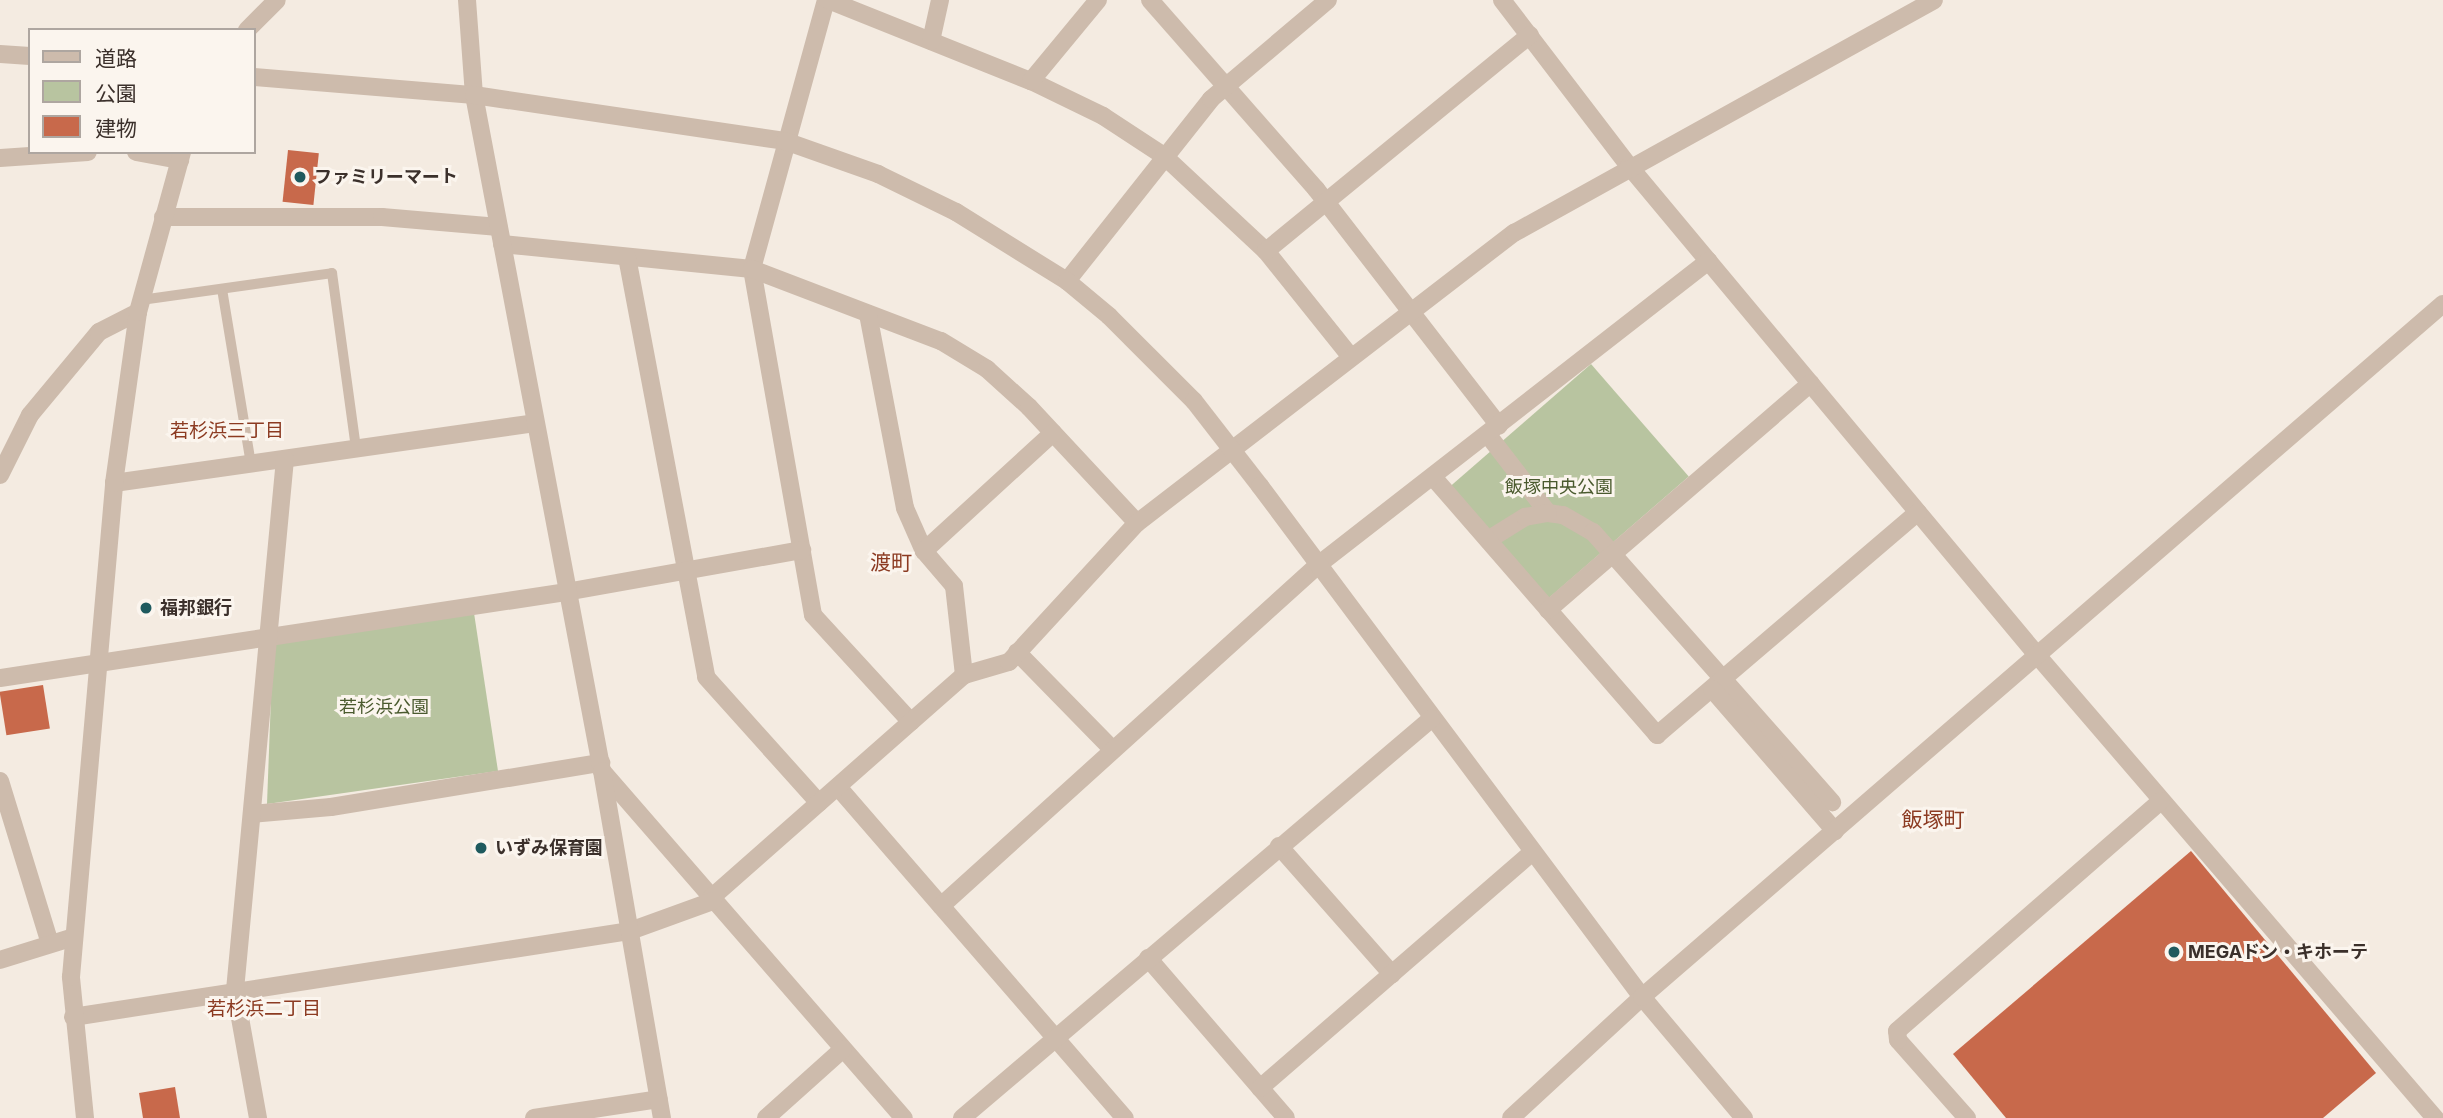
<!DOCTYPE html>
<html>
<head>
<meta charset="utf-8">
<style>
  body { margin:0 }
  #map { position:relative; width:2443px; height:1118px; overflow:hidden; background:#f4ebe1; font-family:Inter,"Noto Sans JP",sans-serif }
  div>[style] { position:absolute }
  .green>* { inset:0; background:#b8c4a0; transform-origin:0 0 }
  .building>* { inset:0; background:#c8694b; transform-origin:0 0 }
  .service>* { height:10px; margin:-5px; padding:0 5px; transform-origin:5px; border-radius:5px; background:#cdbbac }
  .pedestrian>* { height:18px; margin:-9px; padding:0 9px; transform-origin:9px; border-radius:9px; background:#cdbbac }
  .minor>* { height:18px; margin:-9px; padding:0 9px; transform-origin:9px; border-radius:9px; background:#cdbbac }
  .tertiary>* { height:18px; margin:-9px; padding:0 9px; transform-origin:9px; border-radius:9px; background:#cdbbac }
  .dots>* { width:19px; height:19px; translate:-50% -50%; box-sizing:border-box; border:4px solid #fbf5ee; border-radius:50% }
  span { translate:-50% -50%; white-space:nowrap; text-align:center; line-height:1.15; -webkit-text-stroke:6px #fbf5ee; paint-order:stroke }
  .poi-label { font-size:18px; color:#3b302b; font-weight:700 }
  .left { translate:0 -50%; text-align:left }
  .park-label { font-size:18px; color:#4a5a2e }
  .neighbourhood-label { font-size:19px; color:#8c3b22 }
  .quarter-label { font-size:21px; color:#8c3b22 }
  .legend { position:absolute; left:28px; top:28px; width:228px; height:126px; box-sizing:border-box; background:#fbf5ee; border:2px solid #aea6a0; margin:0; padding:9px 12px; list-style:none; font-size:21px; color:#3b302b }
  .legend li { display:flex; align-items:center; gap:14px; height:35px }
  .legend b { width:35px; border:2px solid #aea6a0 }
</style>
</head>
<body>
<div id="map">
  <div class="green">
    <div style="left:1591px;top:364px;width:149px;height:186px;rotate:49deg"></div>
    <div style="clip-path:polygon(474px 613px,498px 771px,267px 804px,273px 644px)"></div>
  </div>
  <div class="building">
    <div style="left:288px;top:150px;width:31px;height:52px;rotate:6deg"></div>
    <div style="left:43px;top:685px;width:44px;height:44px;rotate:81deg"></div>
    <div style="clip-path:polygon(2191px 851px,2376px 1073px,2323px 1118px,2006px 1118px,1953px 1054px)"></div>
    <div style="clip-path:polygon(175px 1087px,180px 1118px,143px 1118px,139px 1093px)"></div>
  </div>
  <div class="service">
    <div style="left:222px;top:289px;width:177px;rotate:80.6deg"></div>
    <div style="left:141px;top:300px;width:193px;rotate:-8deg"></div>
    <div style="left:332px;top:273px;width:178px;rotate:82.2deg"></div>
  </div>
  <div class="pedestrian">
    <div style="left:1150px;top:0;width:252px;rotate:48.7deg"></div>
    <div style="left:1316px;top:189px;width:299px;rotate:52.3deg"></div>
    <div style="left:1488px;top:435px;width:98px;rotate:52.4deg"></div>
    <div style="left:1548px;top:513px;width:15px;rotate:8deg"></div>
    <div style="left:1563px;top:515px;width:34px;rotate:30deg"></div>
    <div style="left:1593px;top:532px;width:361px;rotate:48.5deg"></div>
    <div style="left:1488px;top:540px;width:44px;rotate:-31.9deg"></div>
    <div style="left:1525px;top:517px;width:23px;rotate:-10deg"></div>
  </div>
  <div class="minor">
    <div style="left:826px;top:0;width:279px;rotate:105.4deg"></div>
    <div style="left:752px;top:269px;width:351px;rotate:80deg"></div>
    <div style="left:813px;top:615px;width:145px;rotate:47.5deg"></div>
    <div style="left:828px;top:0;width:219px;rotate:21.8deg"></div>
    <div style="left:1031px;top:81px;width:80px;rotate:25.9deg"></div>
    <div style="left:1103px;top:116px;width:73px;rotate:33.3deg"></div>
    <div style="left:1164px;top:156px;width:139px;rotate:43deg"></div>
    <div style="left:1266px;top:251px;width:134px;rotate:51.3deg"></div>
    <div style="left:1502px;top:0;width:209px;rotate:52.6deg"></div>
    <div style="left:1629px;top:166px;width:637px;rotate:50.16deg"></div>
    <div style="left:931px;top:41px;width:42px;rotate:-77.6deg"></div>
    <div style="left:1031px;top:81px;width:105px;rotate:-50.4deg"></div>
    <div style="left:136px;top:152px;width:45px;rotate:10.3deg"></div>
    <div style="left:0;top:158px;width:88px;rotate:-3.9deg"></div>
    <div style="left:163px;top:217px;width:219px"></div>
    <div style="left:382px;top:217px;width:117px;rotate:4.9deg"></div>
    <div style="left:502px;top:244px;width:251px;rotate:5.7deg"></div>
    <div style="left:752px;top:269px;width:202px;rotate:20.9deg"></div>
    <div style="left:941px;top:341px;width:54px;rotate:31.3deg"></div>
    <div style="left:987px;top:369px;width:57px;rotate:42.1deg"></div>
    <div style="left:1029px;top:407px;width:158px;rotate:47deg"></div>
    <div style="left:1266px;top:251px;width:341px;rotate:-39.3deg"></div>
    <div style="left:627px;top:257px;width:427px;rotate:79.3deg"></div>
    <div style="left:706px;top:677px;width:169px;rotate:48.1deg"></div>
    <div style="left:1067px;top:281px;width:232px;rotate:-51.6deg"></div>
    <div style="left:1211px;top:99px;width:153px;rotate:-40.2deg"></div>
    <div style="left:868px;top:314px;width:197px;rotate:79.2deg"></div>
    <div style="left:905px;top:508px;width:47px;rotate:66.2deg"></div>
    <div style="left:924px;top:551px;width:46px;rotate:49.4deg"></div>
    <div style="left:954px;top:586px;width:90px;rotate:83.6deg"></div>
    <div style="left:0;top:475px;width:67px;rotate:-63.4deg"></div>
    <div style="left:30px;top:415px;width:108px;rotate:-50.3deg"></div>
    <div style="left:99px;top:332px;width:44px;rotate:-27.1deg"></div>
    <div style="left:1433px;top:477px;width:342px;rotate:49deg"></div>
    <div style="left:1657px;top:735px;width:343px;rotate:-40.5deg"></div>
    <div style="left:114px;top:483px;width:425px;rotate:-8.1deg"></div>
    <div style="left:924px;top:551px;width:175px;rotate:-42.5deg"></div>
    <div style="left:1548px;top:610px;width:347px;rotate:-40.8deg"></div>
    <div style="left:1017px;top:652px;width:137px;rotate:45.6deg"></div>
    <div style="left:0;top:678px;width:572px;rotate:-8.64deg"></div>
    <div style="left:566px;top:592px;width:240px;rotate:-10.1deg"></div>
    <div style="left:1712px;top:689px;width:188px;rotate:49.1deg"></div>
    <div style="left:602px;top:771px;width:460px;rotate:49deg"></div>
    <div style="left:0;top:781px;width:170px;rotate:72.9deg"></div>
    <div style="left:838px;top:787px;width:438px;rotate:49.1deg"></div>
    <div style="left:252px;top:814px;width:79px;rotate:-5.1deg"></div>
    <div style="left:331px;top:807px;width:274px;rotate:-9.3deg"></div>
    <div style="left:1279px;top:846px;width:171px;rotate:48.6deg"></div>
    <div style="left:711px;top:898px;width:337px;rotate:-41.4deg"></div>
    <div style="left:964px;top:675px;width:47px;rotate:-16.1deg"></div>
    <div style="left:1009px;top:662px;width:189px;rotate:-47.4deg"></div>
    <div style="left:1137px;top:523px;width:476px;rotate:-37.6deg"></div>
    <div style="left:1514px;top:233px;width:480px;rotate:-29deg"></div>
    <div style="left:941px;top:906px;width:508px;rotate:-42.13deg"></div>
    <div style="left:1318px;top:565px;width:495px;rotate:-37.9deg"></div>
    <div style="left:1148px;top:958px;width:211px;rotate:49.2deg"></div>
    <div style="left:0;top:960px;width:77px;rotate:-17.3deg"></div>
    <div style="left:73px;top:1017px;width:564px;rotate:-8.78deg"></div>
    <div style="left:630px;top:931px;width:88px;rotate:-19.9deg"></div>
    <div style="left:1260px;top:1088px;width:360px;rotate:-40.9deg"></div>
    <div style="left:258px;top:1118px;width:130px;rotate:-100.2deg"></div>
    <div style="left:235px;top:990px;width:533px;rotate:-84.62deg"></div>
    <div style="left:534px;top:1118px;width:126px;rotate:-8.6deg"></div>
    <div style="left:766px;top:1118px;width:103px;rotate:-41.9deg"></div>
  </div>
  <div class="tertiary">
    <div style="left:467px;top:0;width:95px;rotate:85.8deg"></div>
    <div style="left:474px;top:95px;width:688px;rotate:79.28deg"></div>
    <div style="left:602px;top:771px;width:352px;rotate:80.2deg"></div>
    <div style="left:247px;top:30px;width:42px;rotate:-45deg"></div>
    <div style="left:0;top:54px;width:30px;rotate:4deg"></div>
    <div style="left:254px;top:77px;width:221px;rotate:4.7deg"></div>
    <div style="left:474px;top:95px;width:314px;rotate:8.4deg"></div>
    <div style="left:785px;top:141px;width:99px;rotate:19.5deg"></div>
    <div style="left:878px;top:174px;width:87px;rotate:26deg"></div>
    <div style="left:956px;top:212px;width:131px;rotate:31.9deg"></div>
    <div style="left:1067px;top:281px;width:55px;rotate:39.8deg"></div>
    <div style="left:1109px;top:316px;width:120px;rotate:45deg"></div>
    <div style="left:1194px;top:401px;width:108px;rotate:52.2deg"></div>
    <div style="left:1260px;top:486px;width:638px;rotate:53.22deg"></div>
    <div style="left:1642px;top:997px;width:178px;rotate:137.3deg"></div>
    <div style="left:2037px;top:655px;width:611px;rotate:49.32deg"></div>
    <div style="left:85px;top:1118px;width:142px;rotate:-95.7deg"></div>
    <div style="left:71px;top:977px;width:496px;rotate:-85deg"></div>
    <div style="left:114px;top:483px;width:173px;rotate:-82deg"></div>
    <div style="left:138px;top:312px;width:166px;rotate:-74.6deg"></div>
    <div style="left:962px;top:1118px;width:616px;rotate:-40.39deg"></div>
    <div style="left:1744px;top:1118px;width:158px;rotate:-130.1deg"></div>
    <div style="left:1642px;top:997px;width:1059px;rotate:-40.87deg"></div>
    <div style="left:1967px;top:1118px;width:104px;rotate:-131.5deg"></div>
    <div style="left:1898px;top:1040px;width:9px;rotate:-96deg"></div>
    <div style="left:1897px;top:1031px;width:350px;rotate:-41.1deg"></div>
  </div>
  <div class="dots">
    <div style="left:300px;top:177px;background:#1f5a5e"></div>
    <div style="left:146px;top:608px;background:#1f5a5e"></div>
    <div style="left:481px;top:848px;background:#1f5a5e"></div>
    <div style="left:2174px;top:952px;background:#1f5a5e"></div>
  </div>
  <div class="poi-label">
    <span class="left" style="left:314px;top:177px">ファミリーマート</span>
    <span class="left" style="left:160px;top:608px">福邦銀行</span>
    <span class="left" style="left:495px;top:848px">いずみ保育園</span>
    <span class="left" style="left:2188px;top:952px">MEGAドン・キホーテ</span>
  </div>
  <div class="park-label">
    <span style="left:1559px;top:487px">飯塚中央公園</span>
    <span style="left:384px;top:707px">若杉浜公園</span>
  </div>
  <div class="neighbourhood-label">
    <span style="left:227px;top:431px">若杉浜三丁目</span>
    <span style="left:264px;top:1009px">若杉浜二丁目</span>
  </div>
  <div class="quarter-label">
    <span style="left:891px;top:563px">渡町</span>
    <span style="left:1933px;top:820px">飯塚町</span>
  </div>
  <ul class="legend">
  <li><b style="height:9px;background:#cdbbac"></b>道路</li>
  <li><b style="height:19px;background:#b8c4a0"></b>公園</li>
  <li><b style="height:19px;background:#c8694b"></b>建物</li>
  </ul>
</div>
</body>
</html>
